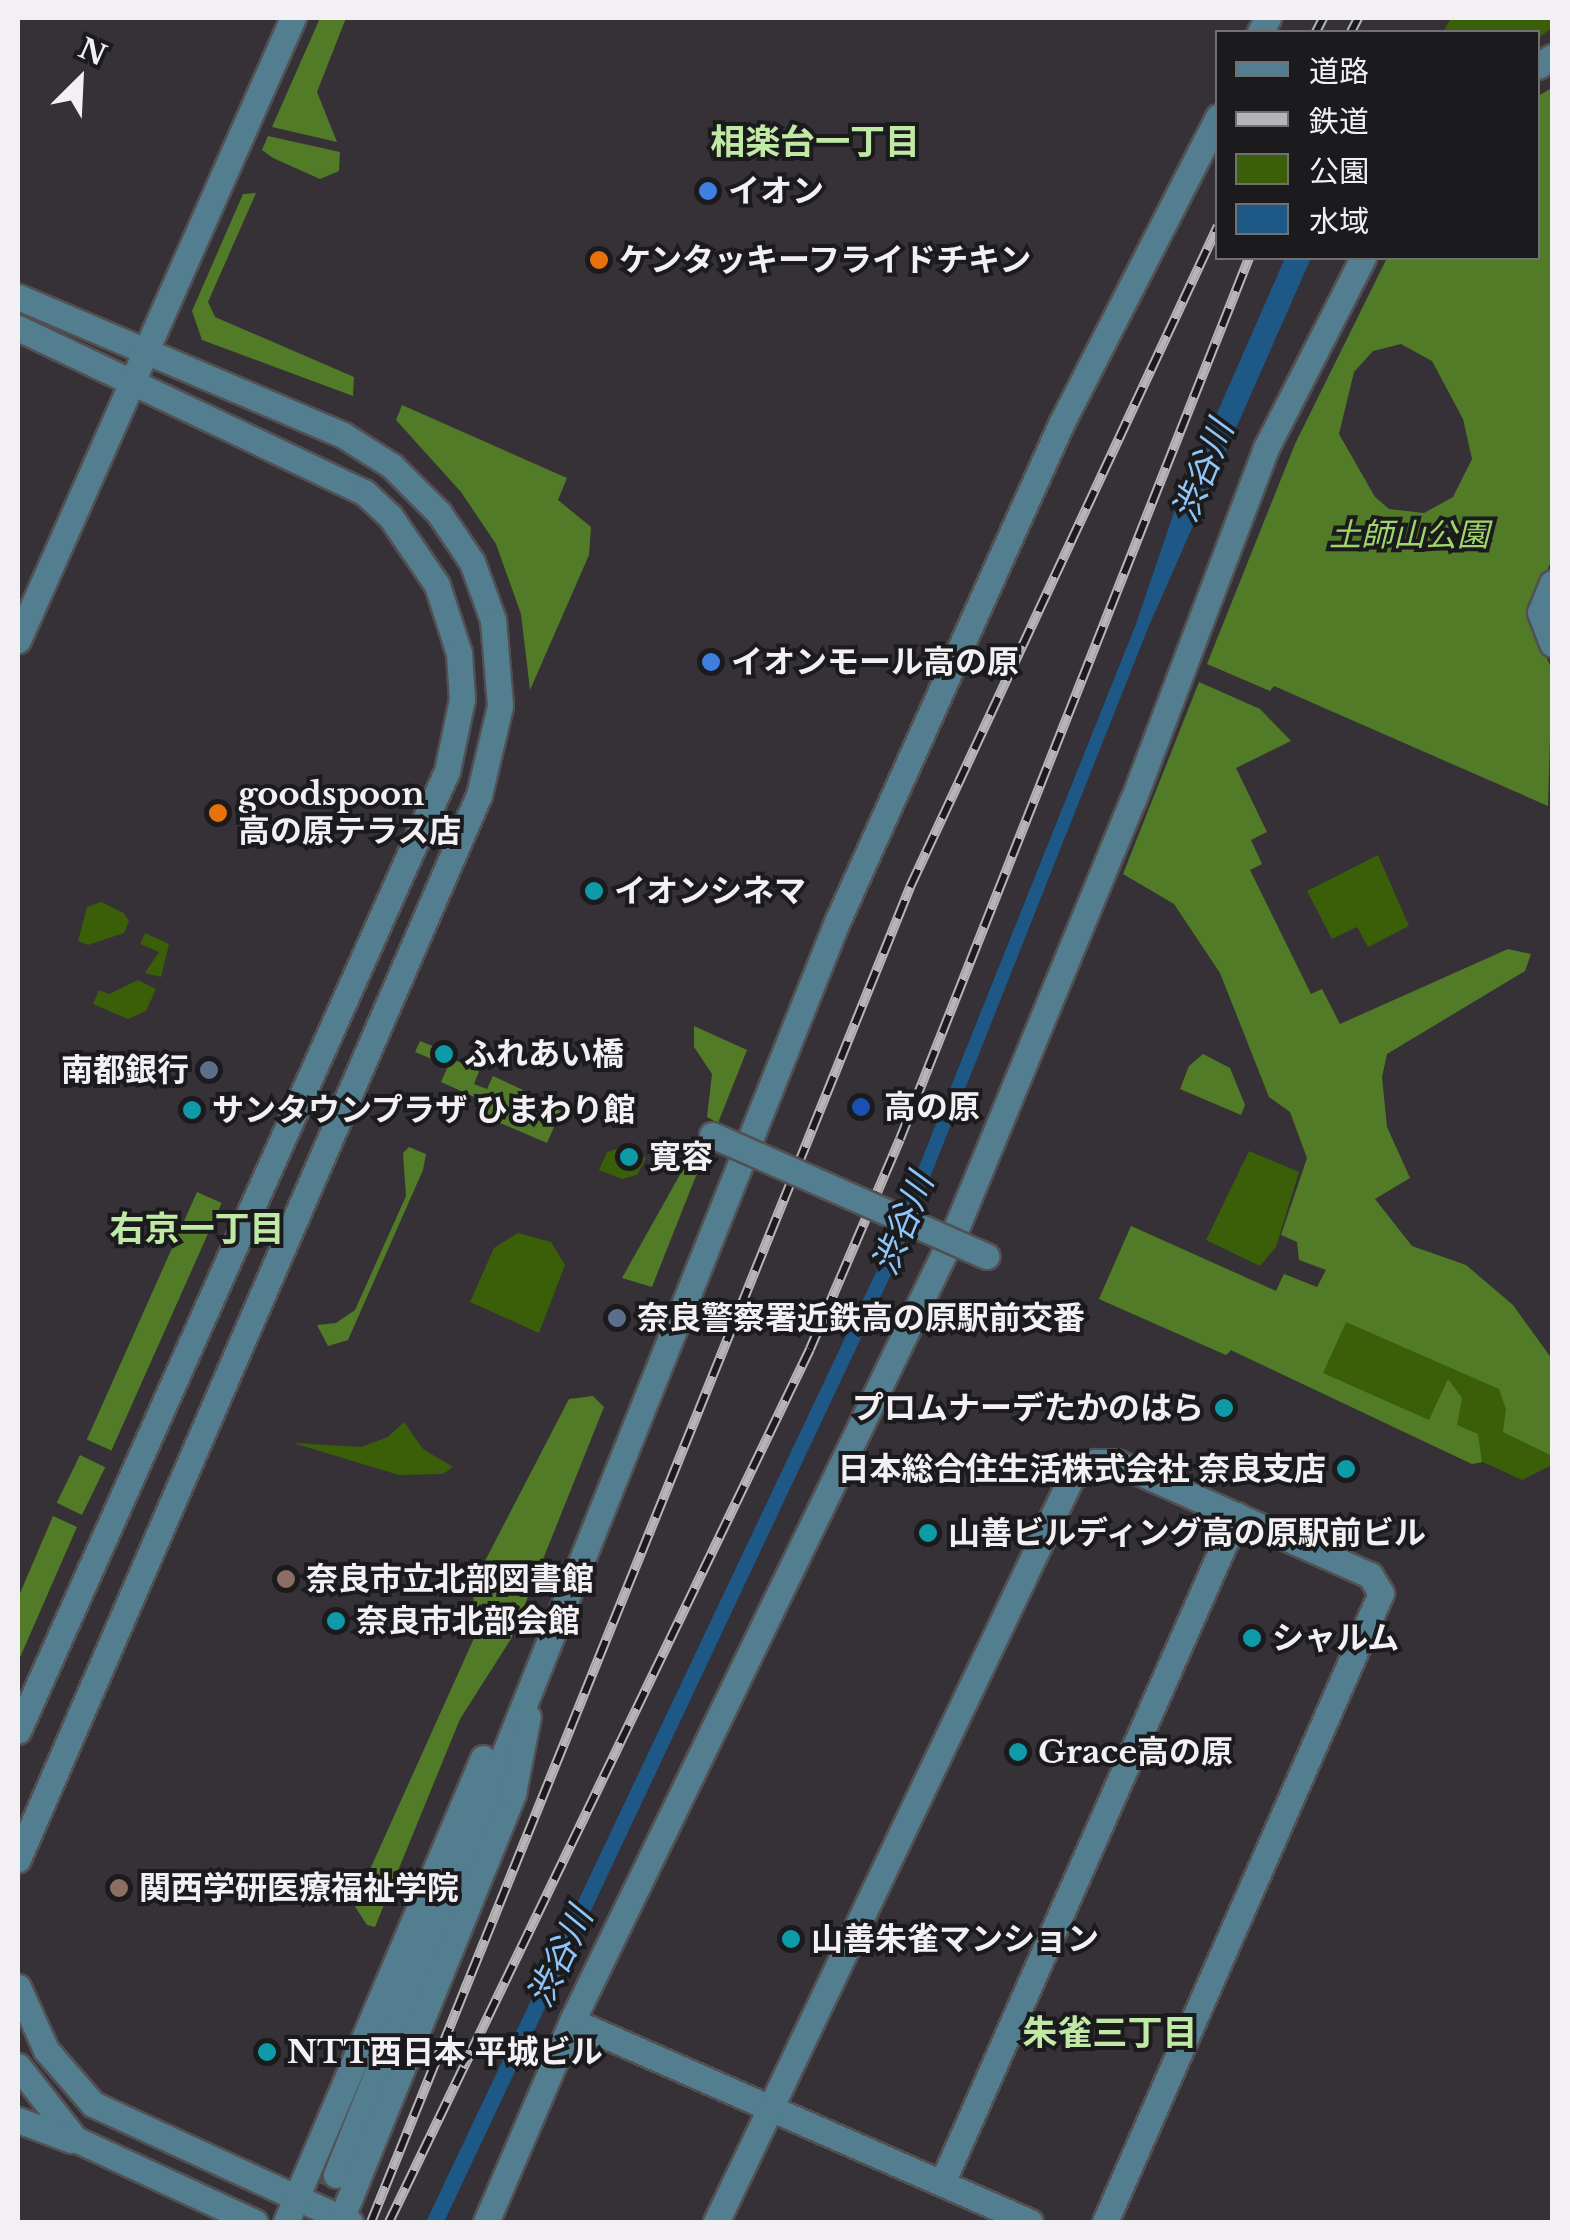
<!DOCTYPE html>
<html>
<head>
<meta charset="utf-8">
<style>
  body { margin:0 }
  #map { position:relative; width:1570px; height:2240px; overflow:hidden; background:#353136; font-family:"Libre Baskerville","Noto Sans JP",serif }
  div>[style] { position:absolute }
  .green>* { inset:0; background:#3a5f08 }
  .forest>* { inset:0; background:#527b27; transform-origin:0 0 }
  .water>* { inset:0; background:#1e5887 }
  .minor-tunnel>* { height:25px; margin-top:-12.5px; transform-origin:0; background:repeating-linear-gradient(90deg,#514e52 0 25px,transparent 0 37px) }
  .roads { filter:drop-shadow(2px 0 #535054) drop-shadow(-2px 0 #535054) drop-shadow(0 2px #535054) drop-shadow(0 -2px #535054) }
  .minor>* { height:25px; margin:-12.5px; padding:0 12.5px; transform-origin:12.5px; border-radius:12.5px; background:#527e8f }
  .rail>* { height:10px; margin-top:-5px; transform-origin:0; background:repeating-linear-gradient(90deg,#1b1a1c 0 19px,#b7b4b8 0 38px); box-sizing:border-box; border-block:2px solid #b7b4b8 }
  .bridges { filter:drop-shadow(2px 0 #535054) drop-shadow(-2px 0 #535054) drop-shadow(0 2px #535054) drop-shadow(0 -2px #535054) }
  .minor-bridge>* { height:25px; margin:-12.5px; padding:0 12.5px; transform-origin:12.5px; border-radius:12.5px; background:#527e8f }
  .dots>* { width:28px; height:28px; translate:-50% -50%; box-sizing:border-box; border:5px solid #1b1a1c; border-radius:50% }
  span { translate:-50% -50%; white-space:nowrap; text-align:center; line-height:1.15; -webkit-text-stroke:8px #1b1a1c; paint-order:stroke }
  .poi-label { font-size:32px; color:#f2f0f3; font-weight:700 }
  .left { translate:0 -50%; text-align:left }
  .right { translate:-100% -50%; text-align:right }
  .park-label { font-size:32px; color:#9ed669; font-style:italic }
  .neighbourhood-label { font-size:35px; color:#c0e9a5; font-weight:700 }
  .water-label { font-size:35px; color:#8fc5f7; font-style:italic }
  .frame { position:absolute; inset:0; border:20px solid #f2f0f3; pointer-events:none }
  .legend { position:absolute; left:1215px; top:30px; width:325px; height:230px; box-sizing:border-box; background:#1b1a1c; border:2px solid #717072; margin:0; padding:12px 18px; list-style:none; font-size:30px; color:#f2f0f3 }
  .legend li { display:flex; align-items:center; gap:20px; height:50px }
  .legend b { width:50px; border:2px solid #717072 }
  .north { position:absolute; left:30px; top:30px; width:100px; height:100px; -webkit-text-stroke:8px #1b1a1c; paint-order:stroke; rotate:24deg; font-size:28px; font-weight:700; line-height:40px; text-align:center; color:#f2f0f3 }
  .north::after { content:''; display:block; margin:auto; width:35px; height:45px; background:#f2f0f3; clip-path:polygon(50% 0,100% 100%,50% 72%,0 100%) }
</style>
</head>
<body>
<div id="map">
  <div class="green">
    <div style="clip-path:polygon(1451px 18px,1552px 18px,1552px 28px,1538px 38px,1538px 32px,1443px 32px)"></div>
    <div style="clip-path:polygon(1378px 855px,1409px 926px,1368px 947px,1357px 927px,1332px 939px,1307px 891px)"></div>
    <div style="clip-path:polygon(101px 902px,124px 913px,129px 921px,124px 933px,88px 945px,78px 941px,87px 907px)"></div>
    <div style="clip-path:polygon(145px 933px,169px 944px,161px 977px,145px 973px,159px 952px,140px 944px)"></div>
    <div style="clip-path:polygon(138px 980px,156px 989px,146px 1011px,128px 1019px,93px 1004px,99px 990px,109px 994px)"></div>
    <div style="clip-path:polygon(623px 1147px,646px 1158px,637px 1175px,622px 1179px,599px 1170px,607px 1152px)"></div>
    <div style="clip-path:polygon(1249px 1151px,1299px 1172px,1276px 1247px,1260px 1266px,1206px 1240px)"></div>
    <div style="clip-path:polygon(1131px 1226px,1276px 1291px,1284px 1274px,1502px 1363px,1552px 1441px,1552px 1465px,1522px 1480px,1483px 1462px,1472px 1464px,1231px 1350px,1226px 1355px,1099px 1299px)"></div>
    <div style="clip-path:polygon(518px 1233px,551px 1242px,565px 1265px,539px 1333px,470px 1302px,494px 1248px)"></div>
    <div style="clip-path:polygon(404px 1422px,423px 1449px,453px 1467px,443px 1474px,399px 1475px,293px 1443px,361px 1447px,388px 1437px)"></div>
  </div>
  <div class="forest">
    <div style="clip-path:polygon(320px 18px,346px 18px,317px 92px,337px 142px,272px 127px)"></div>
    <div style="clip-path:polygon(evenodd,1552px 88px,1552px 559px,1528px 616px,1552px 670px,1548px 806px,1274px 686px,1270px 691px,1207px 664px,1295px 444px,1387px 258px,1538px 258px,1538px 96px,1552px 88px,1401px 344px,1432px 361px,1463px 419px,1472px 459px,1453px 497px,1424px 513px,1389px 509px,1375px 497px,1339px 434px,1354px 372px,1373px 351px,1401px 344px)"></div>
    <div style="clip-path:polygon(268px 136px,340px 152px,339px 171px,320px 179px,273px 158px,262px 150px)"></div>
    <div style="clip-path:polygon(256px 193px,208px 302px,215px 317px,354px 377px,353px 396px,202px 340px,192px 311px,243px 194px)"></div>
    <div style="clip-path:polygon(402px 405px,567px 478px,558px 500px,591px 527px,589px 555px,530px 690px,521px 614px,496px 544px,461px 492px,396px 420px)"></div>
    <div style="clip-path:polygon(1199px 682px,1260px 709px,1291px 741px,1236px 768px,1267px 832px,1251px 840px,1262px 864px,1250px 870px,1311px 994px,1322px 989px,1340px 1024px,1508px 949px,1531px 954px,1525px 971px,1387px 1054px,1382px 1077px,1387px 1127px,1410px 1178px,1375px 1199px,1412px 1246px,1466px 1265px,1513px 1305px,1552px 1359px,1552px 1456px,1503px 1432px,1506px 1409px,1499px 1389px,1346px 1322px,1323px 1373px,1429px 1420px,1448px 1379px,1462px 1398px,1457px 1425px,1478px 1434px,1482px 1462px,1472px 1464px,1231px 1350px,1226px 1355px,1099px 1299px,1131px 1226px,1276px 1291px,1284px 1274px,1317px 1287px,1326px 1270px,1299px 1260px,1297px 1242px,1281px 1235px,1307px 1158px,1290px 1112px,1269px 1097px,1220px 973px,1174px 904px,1123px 874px)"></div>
    <div style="clip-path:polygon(694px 1026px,747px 1050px,718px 1123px,707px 1117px,712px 1074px,694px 1047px)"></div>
    <div style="clip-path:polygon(420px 1041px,435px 1047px,433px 1053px,480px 1069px,474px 1084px,487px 1089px,493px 1076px,523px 1090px,509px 1114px,536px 1125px,541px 1111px,527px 1104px,529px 1098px,561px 1111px,547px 1143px,477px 1113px,481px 1100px,441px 1082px,448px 1066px,415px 1052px)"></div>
    <div style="clip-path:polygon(1203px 1054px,1230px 1068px,1245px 1105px,1241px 1115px,1180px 1089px,1189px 1066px)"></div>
    <div style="clip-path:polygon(696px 1146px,707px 1148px,652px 1287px,622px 1278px)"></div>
    <div style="clip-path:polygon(409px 1147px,426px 1154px,423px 1170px,348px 1340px,328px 1346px,317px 1325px,336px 1323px,355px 1310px,406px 1196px,403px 1153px)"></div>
    <div style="left:197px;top:1192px;width:27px;height:271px;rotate:24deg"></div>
    <div style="clip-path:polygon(593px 1396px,604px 1407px,511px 1639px,460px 1719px,375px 1927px,367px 1925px,354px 1905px,475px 1636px,473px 1584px,569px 1399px)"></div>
    <div style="left:80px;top:1455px;width:28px;height:53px;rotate:26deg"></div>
    <div style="clip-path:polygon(53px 1516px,77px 1527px,18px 1662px,18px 1598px)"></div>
  </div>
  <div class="water">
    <div style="clip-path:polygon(1285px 258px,1311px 258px,1148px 628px,894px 1268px,444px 2222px,426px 2222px,880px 1264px,1136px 624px,1175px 509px)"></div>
  </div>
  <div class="minor-tunnel">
    <div style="left:318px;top:2222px;width:50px;rotate:-69deg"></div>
  </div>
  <div class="roads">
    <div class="minor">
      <div style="left:1260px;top:32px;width:16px;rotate:-60deg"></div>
      <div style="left:1538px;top:66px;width:17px;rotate:-33deg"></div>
      <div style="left:18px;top:297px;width:353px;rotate:23deg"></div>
      <div style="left:343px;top:435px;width:58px;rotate:32.3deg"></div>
      <div style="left:392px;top:466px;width:66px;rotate:45deg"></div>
      <div style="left:439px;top:513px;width:59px;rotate:56deg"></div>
      <div style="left:472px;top:562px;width:62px;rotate:70.1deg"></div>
      <div style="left:493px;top:620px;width:86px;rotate:85.3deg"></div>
      <div style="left:500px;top:706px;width:91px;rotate:103.3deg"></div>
      <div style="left:479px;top:795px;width:1160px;rotate:113.43deg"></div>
      <div style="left:18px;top:328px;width:383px;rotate:25.4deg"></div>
      <div style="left:364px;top:492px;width:35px;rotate:43deg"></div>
      <div style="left:390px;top:516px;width:83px;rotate:55.7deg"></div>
      <div style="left:437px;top:585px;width:71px;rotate:72.1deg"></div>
      <div style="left:459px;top:653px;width:46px;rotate:86.3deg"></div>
      <div style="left:462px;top:699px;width:74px;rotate:101.8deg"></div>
      <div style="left:447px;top:771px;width:1051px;rotate:114.08deg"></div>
      <div style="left:1552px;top:583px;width:31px;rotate:112deg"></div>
      <div style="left:1540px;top:612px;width:34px;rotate:69deg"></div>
      <div style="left:18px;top:640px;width:680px;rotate:-66.15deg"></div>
      <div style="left:18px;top:1987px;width:69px;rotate:66deg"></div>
      <div style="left:46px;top:2050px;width:72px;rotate:49deg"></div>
      <div style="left:93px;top:2104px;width:283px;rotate:24.7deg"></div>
      <div style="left:572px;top:2021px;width:500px;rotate:23.69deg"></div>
      <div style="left:18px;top:2066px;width:93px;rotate:52deg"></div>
      <div style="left:75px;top:2139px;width:198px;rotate:24.8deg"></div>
      <div style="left:18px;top:2120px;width:57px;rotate:20.7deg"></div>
      <div style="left:336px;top:2175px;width:1349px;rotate:-68.21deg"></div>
      <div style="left:837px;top:922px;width:546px;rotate:-65.78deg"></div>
      <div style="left:1061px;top:424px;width:345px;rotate:-62.9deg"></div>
      <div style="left:942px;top:2183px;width:730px;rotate:-66.17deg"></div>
      <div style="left:286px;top:2222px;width:504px;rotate:-67deg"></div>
      <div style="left:340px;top:2222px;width:463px;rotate:-68deg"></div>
      <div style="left:513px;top:1793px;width:78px;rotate:-79deg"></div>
      <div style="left:486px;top:2222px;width:219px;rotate:-66.8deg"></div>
      <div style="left:572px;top:2021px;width:878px;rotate:-64.14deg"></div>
      <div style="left:955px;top:1231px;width:466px;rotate:-67.6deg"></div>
      <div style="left:1133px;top:800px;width:376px;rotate:-69.3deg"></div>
      <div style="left:1266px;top:448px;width:213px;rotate:-63deg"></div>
      <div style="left:716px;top:2222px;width:824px;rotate:-64.49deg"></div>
      <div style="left:1071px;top:1478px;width:29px;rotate:-34deg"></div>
      <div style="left:1095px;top:1462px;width:21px"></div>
      <div style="left:1116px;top:1462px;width:278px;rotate:24deg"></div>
      <div style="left:1370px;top:1575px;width:21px;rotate:59deg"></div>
      <div style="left:1381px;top:1593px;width:687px;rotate:113.69deg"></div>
    </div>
  </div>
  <div class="rail">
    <div style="left:1316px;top:32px;width:16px;rotate:-63deg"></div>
    <div style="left:1351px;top:32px;width:16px;rotate:-63deg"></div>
    <div style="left:371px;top:2222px;width:1440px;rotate:-68.01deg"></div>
    <div style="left:910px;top:887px;width:729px;rotate:-65.02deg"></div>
    <div style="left:389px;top:2222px;width:969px;rotate:-64.25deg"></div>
    <div style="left:810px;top:1349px;width:228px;rotate:-66.8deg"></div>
    <div style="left:900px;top:1139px;width:948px;rotate:-68.39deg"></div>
  </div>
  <div class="bridges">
    <div class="minor-bridge">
      <div style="left:712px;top:1135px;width:300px;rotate:23.8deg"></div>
    </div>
  </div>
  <div class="dots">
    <div style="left:708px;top:191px;background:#3f7fe0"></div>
    <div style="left:599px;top:260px;background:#e8710a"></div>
    <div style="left:711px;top:662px;background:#3f7fe0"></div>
    <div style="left:218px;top:813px;background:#e8710a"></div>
    <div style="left:594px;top:891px;background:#0f9aa8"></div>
    <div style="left:444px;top:1054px;background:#0f9aa8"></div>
    <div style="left:209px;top:1070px;background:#5c6f8a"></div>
    <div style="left:861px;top:1107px;background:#1a4fb4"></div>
    <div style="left:192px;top:1110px;background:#0f9aa8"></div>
    <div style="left:629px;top:1157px;background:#0f9aa8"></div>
    <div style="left:617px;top:1318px;background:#5c6f8a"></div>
    <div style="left:1224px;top:1408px;background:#0f9aa8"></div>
    <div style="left:1346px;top:1469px;background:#0f9aa8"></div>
    <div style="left:928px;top:1533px;background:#0f9aa8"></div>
    <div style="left:286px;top:1579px;background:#8d6e63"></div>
    <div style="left:336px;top:1621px;background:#0f9aa8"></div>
    <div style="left:1252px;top:1638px;background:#0f9aa8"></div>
    <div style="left:1018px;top:1752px;background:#0f9aa8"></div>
    <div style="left:119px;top:1888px;background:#8d6e63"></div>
    <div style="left:791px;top:1939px;background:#0f9aa8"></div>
    <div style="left:267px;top:2052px;background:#0f9aa8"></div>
  </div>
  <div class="poi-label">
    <span class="left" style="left:728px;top:191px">イオン</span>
    <span class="left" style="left:619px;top:260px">ケンタッキーフライドチキン</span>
    <span class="left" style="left:731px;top:662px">イオンモール高の原</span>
    <span class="left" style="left:238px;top:813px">goodspoon<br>高の原テラス店</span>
    <span class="left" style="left:614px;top:891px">イオンシネマ</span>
    <span class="left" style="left:464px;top:1054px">ふれあい橋</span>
    <span class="right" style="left:189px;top:1070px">南都銀行</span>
    <span class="left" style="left:884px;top:1107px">高の原</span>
    <span class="left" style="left:212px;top:1110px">サンタウンプラザ ひまわり館</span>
    <span class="left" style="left:649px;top:1157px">寛容</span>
    <span class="left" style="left:637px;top:1318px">奈良警察署近鉄高の原駅前交番</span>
    <span class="right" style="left:1204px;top:1408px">プロムナーデたかのはら</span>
    <span class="right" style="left:1326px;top:1469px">日本総合住生活株式会社 奈良支店</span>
    <span class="left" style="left:948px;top:1533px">山善ビルディング高の原駅前ビル</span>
    <span class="left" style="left:306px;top:1579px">奈良市立北部図書館</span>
    <span class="left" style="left:356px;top:1621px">奈良市北部会館</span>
    <span class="left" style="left:1272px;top:1638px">シャルム</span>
    <span class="left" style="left:1038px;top:1752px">Grace高の原</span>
    <span class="left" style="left:139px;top:1888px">関西学研医療福祉学院</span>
    <span class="left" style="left:811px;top:1939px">山善朱雀マンション</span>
    <span class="left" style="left:287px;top:2052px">NTT西日本 平城ビル</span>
  </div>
  <div class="park-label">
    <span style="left:1409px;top:535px">土師山公園</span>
  </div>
  <div class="neighbourhood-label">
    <span style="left:815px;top:142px">相楽台一丁目</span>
    <span style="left:197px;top:1229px">右京一丁目</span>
    <span style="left:1110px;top:2033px">朱雀三丁目</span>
  </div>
  <div class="water-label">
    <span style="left:1203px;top:471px;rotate:-68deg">渋谷川</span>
    <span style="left:903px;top:1224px;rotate:-68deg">渋谷川</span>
    <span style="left:560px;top:1957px;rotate:-65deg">渋谷川</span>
  </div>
  <div class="frame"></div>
  <ul class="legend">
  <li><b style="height:12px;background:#527e8f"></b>道路</li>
  <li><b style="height:12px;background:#b7b4b8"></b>鉄道</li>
  <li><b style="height:28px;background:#3a5f08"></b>公園</li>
  <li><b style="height:28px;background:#1e5887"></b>水域</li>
  </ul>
  <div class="north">N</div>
</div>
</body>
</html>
